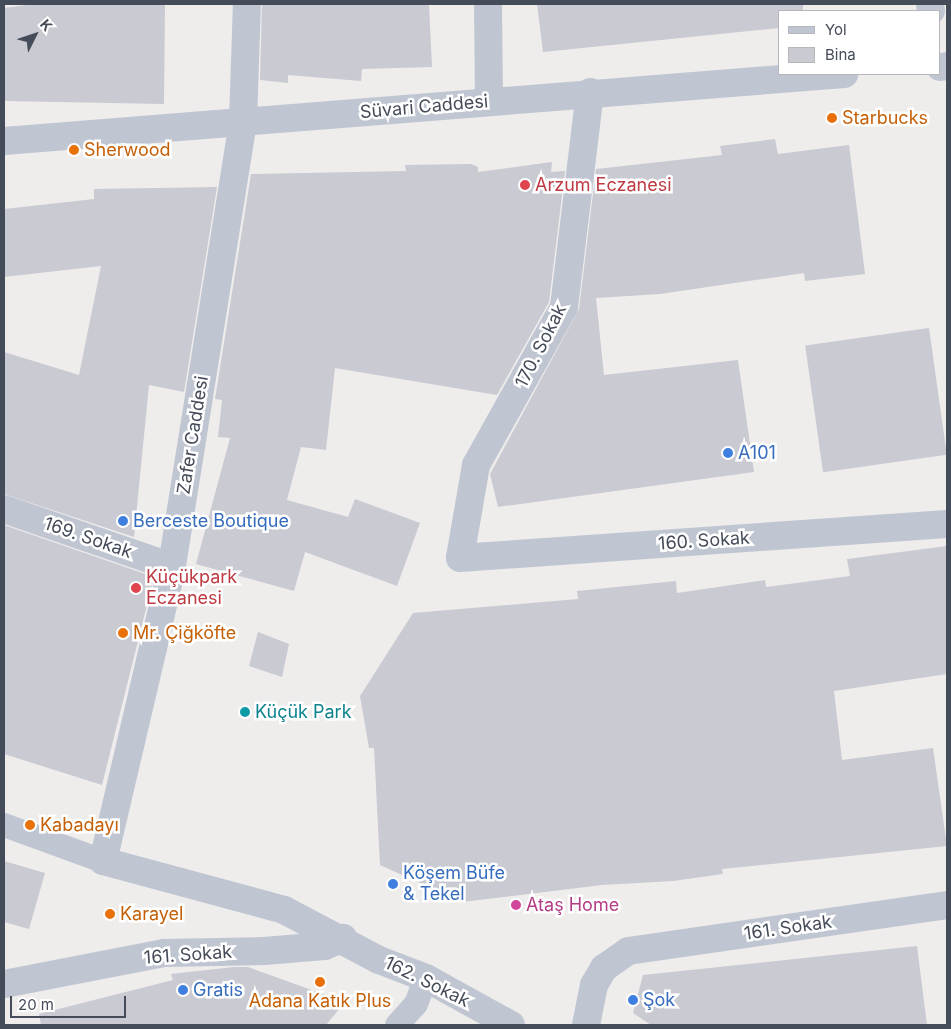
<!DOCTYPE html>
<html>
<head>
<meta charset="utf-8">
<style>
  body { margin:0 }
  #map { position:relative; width:951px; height:1029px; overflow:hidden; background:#efecec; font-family:Inter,sans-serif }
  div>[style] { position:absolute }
  .building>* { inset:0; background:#c9cad2; transform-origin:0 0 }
  .pedestrian>* { height:24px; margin:-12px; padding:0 12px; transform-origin:12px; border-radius:12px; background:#bfc6d2 }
  .minor>* { height:28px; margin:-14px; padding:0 14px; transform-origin:14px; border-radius:14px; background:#bfc6d2 }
  .tertiary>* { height:28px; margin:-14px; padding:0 14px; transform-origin:14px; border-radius:14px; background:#bfc6d2 }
  .dots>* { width:14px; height:14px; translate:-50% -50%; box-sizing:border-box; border:2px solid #fff; border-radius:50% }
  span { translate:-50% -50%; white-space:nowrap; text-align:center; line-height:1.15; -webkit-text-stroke:5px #fff; paint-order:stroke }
  .street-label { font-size:18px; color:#454c59 }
  .food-label { font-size:18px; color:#c56008 }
  .left { translate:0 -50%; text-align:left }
  .health-label { font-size:18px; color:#be3a42 }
  .shop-label { font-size:18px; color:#366cbe }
  .culture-label { font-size:18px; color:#0d838f }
  .hotel-label { font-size:18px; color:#b23c85 }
  .frame { position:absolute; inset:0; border:5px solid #454c59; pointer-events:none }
  .legend { position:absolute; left:778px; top:10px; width:162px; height:65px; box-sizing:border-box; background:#fff; border:1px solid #b5b7bd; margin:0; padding:6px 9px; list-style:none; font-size:15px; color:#454c59 }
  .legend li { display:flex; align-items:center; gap:10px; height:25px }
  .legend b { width:25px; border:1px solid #b5b7bd }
  .north { position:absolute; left:10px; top:10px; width:50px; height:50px; -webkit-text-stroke:4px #fff; paint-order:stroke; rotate:49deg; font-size:14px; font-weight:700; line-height:20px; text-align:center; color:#454c59 }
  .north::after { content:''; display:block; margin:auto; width:18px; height:22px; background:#454c59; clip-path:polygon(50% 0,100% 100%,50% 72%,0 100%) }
  .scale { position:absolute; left:10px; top:996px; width:116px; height:22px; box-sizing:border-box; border:2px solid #454c59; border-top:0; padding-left:6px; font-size:15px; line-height:18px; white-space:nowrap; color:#454c59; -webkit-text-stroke:4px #fff; paint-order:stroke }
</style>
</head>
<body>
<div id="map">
  <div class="building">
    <div style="clip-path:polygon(35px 4px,165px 4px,164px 104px,4px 101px,4px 8px)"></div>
    <div style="clip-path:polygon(262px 4px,429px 4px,432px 67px,362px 69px,361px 81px,288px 75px,288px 83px,260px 80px)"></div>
    <div style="clip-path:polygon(537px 4px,803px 4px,803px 11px,780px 11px,780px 28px,543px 52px)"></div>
    <div style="clip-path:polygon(775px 139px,778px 154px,849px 145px,865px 274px,805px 281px,804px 273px,660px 294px,596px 298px,604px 375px,738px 360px,754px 472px,498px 507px,490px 474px,579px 309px,596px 169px,722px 155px,720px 146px)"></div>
    <div style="clip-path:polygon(552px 162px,551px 172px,565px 171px,549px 302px,497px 395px,335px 368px,326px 450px,301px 447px,287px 500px,348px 517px,355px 499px,420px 523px,397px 586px,305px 552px,294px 591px,196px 564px,230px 438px,218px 437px,222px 400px,215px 399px,251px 174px,406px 171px,405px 165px,471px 164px,478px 167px,478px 172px)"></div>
    <div style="clip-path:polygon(217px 187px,184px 392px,149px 385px,134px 537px,4px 494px,4px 352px,79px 375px,101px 266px,4px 277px,4px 209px,94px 199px,94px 189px)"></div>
    <div style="left:929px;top:328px;width:128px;height:125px;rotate:82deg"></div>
    <div style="clip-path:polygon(4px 525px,154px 577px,102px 785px,4px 754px)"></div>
    <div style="clip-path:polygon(947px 546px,947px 674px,834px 691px,842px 760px,933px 748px,947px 846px,722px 869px,723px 874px,673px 881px,602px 885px,462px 902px,380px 865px,374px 748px,369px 748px,360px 696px,413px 613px,578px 599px,577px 591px,676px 581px,677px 593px,765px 580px,766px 587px,850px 576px,847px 559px)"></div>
    <div style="clip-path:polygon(258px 632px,289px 644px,282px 677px,249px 666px)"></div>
    <div style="clip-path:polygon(4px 861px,45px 873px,29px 929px,4px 922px)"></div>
    <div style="clip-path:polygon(917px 946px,927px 1025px,651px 1025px,633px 1013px,643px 975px)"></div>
    <div style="clip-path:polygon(234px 967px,248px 967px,345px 1002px,326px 1025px,41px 1025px,39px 1014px,173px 980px,171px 974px)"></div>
  </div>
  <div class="pedestrian">
    <div style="left:4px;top:825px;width:105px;rotate:20deg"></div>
    <div style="left:397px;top:1025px;width:28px;rotate:-48deg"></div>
    <div style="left:416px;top:1004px;width:28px;rotate:-69deg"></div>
  </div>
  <div class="minor">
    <div style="left:488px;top:4px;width:98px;rotate:89.4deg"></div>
    <div style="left:930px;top:4px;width:7px;rotate:82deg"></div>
    <div style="left:590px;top:92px;width:217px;rotate:96.9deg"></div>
    <div style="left:564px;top:307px;width:181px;rotate:119.1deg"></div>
    <div style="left:476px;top:465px;width:94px;rotate:99.8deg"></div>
    <div style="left:460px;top:558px;width:488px;rotate:-4deg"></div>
    <div style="left:243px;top:122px;width:451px;rotate:99.1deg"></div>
    <div style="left:172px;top:567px;width:302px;rotate:103.2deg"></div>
    <div style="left:103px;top:861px;width:188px;rotate:15.1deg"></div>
    <div style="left:284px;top:910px;width:107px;rotate:27.8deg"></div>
    <div style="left:379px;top:960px;width:50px;rotate:21deg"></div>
    <div style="left:426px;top:978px;width:97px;rotate:28.9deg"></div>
    <div style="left:4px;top:509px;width:178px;rotate:19deg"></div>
    <div style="left:4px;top:984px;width:163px;rotate:-11deg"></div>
    <div style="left:164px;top:953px;width:100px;rotate:-1.1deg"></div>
    <div style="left:264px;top:951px;width:61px;rotate:-4.7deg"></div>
    <div style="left:325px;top:946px;width:20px;rotate:-24deg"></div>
    <div style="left:586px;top:1025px;width:41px;rotate:-78.7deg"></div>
    <div style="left:594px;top:985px;width:20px;rotate:-60deg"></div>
    <div style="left:604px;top:968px;width:29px;rotate:-35deg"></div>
    <div style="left:628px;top:951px;width:322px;rotate:-8.2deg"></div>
  </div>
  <div class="tertiary">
    <div style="left:940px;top:67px;width:7px;rotate:-8deg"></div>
    <div style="left:243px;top:122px;width:118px;rotate:-88.1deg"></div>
    <div style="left:4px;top:141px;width:843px;rotate:-4.56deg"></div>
  </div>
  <div class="dots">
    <div style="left:832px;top:118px;background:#e8710a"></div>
    <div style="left:74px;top:150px;background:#e8710a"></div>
    <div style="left:525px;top:185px;background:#e0444e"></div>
    <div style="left:728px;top:453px;background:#3f7fe0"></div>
    <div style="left:123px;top:521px;background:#3f7fe0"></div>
    <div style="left:136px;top:588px;background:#e0444e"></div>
    <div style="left:123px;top:633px;background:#e8710a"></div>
    <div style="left:245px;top:712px;background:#0f9aa8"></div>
    <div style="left:30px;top:825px;background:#e8710a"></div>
    <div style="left:393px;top:884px;background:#3f7fe0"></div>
    <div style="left:516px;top:905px;background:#d1479c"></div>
    <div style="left:110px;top:914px;background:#e8710a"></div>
    <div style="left:320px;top:982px;background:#e8710a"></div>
    <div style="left:183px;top:990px;background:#3f7fe0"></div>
    <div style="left:633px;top:1000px;background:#3f7fe0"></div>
  </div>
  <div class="street-label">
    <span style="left:424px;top:107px;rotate:-5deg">Süvari Caddesi</span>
    <span style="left:541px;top:346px;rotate:-63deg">170. Sokak</span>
    <span style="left:193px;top:435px;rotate:-81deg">Zafer Caddesi</span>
    <span style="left:88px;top:538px;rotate:19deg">169. Sokak</span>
    <span style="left:704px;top:541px;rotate:-4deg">160. Sokak</span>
    <span style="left:788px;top:928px;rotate:-8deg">161. Sokak</span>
    <span style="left:188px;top:955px;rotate:-4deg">161. Sokak</span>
    <span style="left:427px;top:982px;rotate:26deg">162. Sokak</span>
  </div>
  <div class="food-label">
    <span class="left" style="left:842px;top:118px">Starbucks</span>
    <span class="left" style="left:84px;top:150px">Sherwood</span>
    <span class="left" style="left:133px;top:633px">Mr. Çiğköfte</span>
    <span class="left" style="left:40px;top:825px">Kabadayı</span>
    <span class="left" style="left:120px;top:914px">Karayel</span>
    <span style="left:320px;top:1001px">Adana Katık Plus</span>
  </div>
  <div class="health-label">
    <span class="left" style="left:535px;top:185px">Arzum Eczanesi</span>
    <span class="left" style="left:146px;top:588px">Küçükpark<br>Eczanesi</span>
  </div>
  <div class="shop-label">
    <span class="left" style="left:738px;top:453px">A101</span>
    <span class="left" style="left:133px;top:521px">Berceste Boutique</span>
    <span class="left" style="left:403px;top:884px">Köşem Büfe<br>&amp; Tekel</span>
    <span class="left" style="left:193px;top:990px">Gratis</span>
    <span class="left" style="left:643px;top:1000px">Şok</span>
  </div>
  <div class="culture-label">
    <span class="left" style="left:255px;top:712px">Küçük Park</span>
  </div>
  <div class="hotel-label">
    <span class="left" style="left:526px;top:905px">Ataş Home</span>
  </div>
  <div class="frame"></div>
  <ul class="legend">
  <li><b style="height:6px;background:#bfc6d2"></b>Yol</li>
  <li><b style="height:14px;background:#c9cad2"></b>Bina</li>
  </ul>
  <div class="north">K</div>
  <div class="scale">20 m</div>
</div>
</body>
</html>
